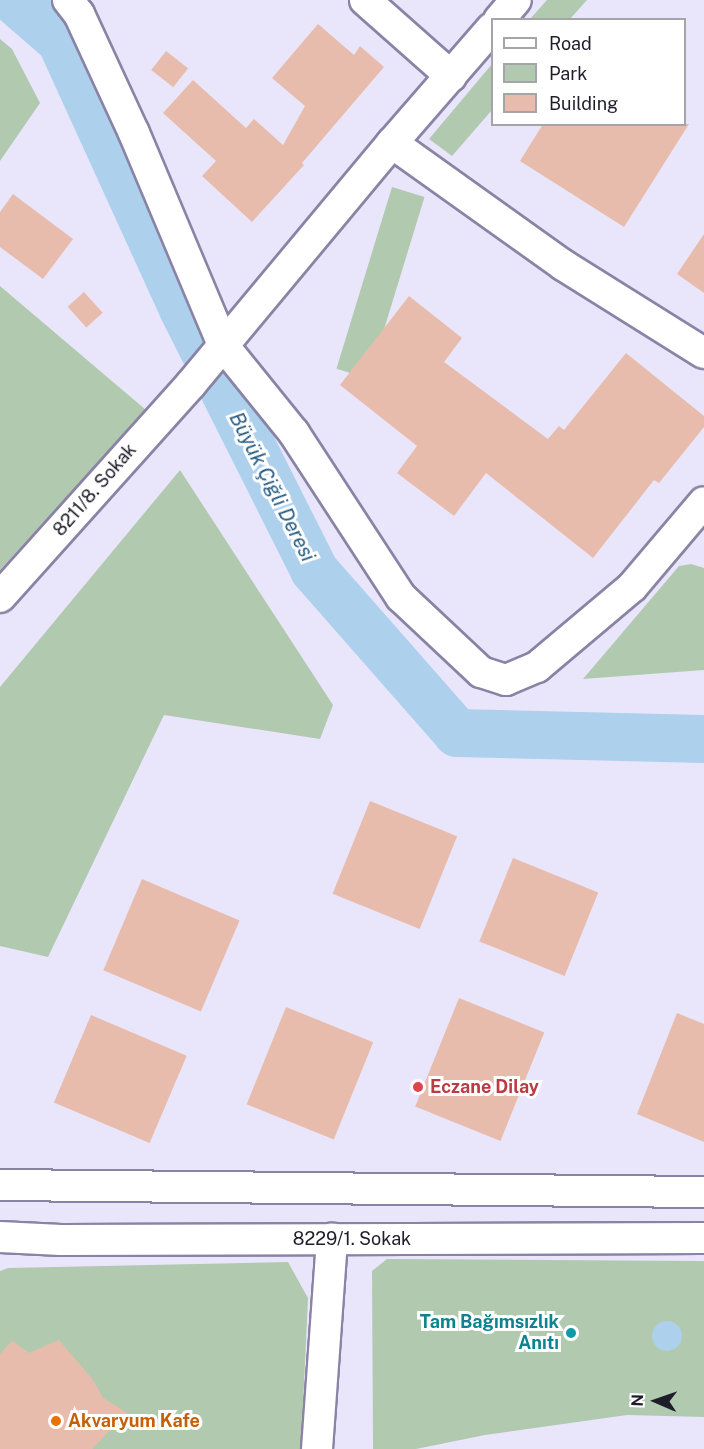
<!DOCTYPE html>
<html>
<head>
<meta charset="utf-8">
<style>
  body { margin:0 }
  #map { position:relative; width:704px; height:1449px; overflow:hidden; background:#e9e6fc; font-family:"Public Sans",sans-serif }
  div>[style] { position:absolute }
  .green>* { inset:0; background:#b1caaf; transform-origin:0 0 }
  .water>* { inset:0; background:#add0ed }
  .round { border-radius:50% }
  .river>* { height:48px; margin:-24px; padding:0 24px; transform-origin:24px; border-radius:24px; background:#add0ed }
  .building>* { inset:0; background:#e8bcac; transform-origin:0 0 }
  .roads { filter:drop-shadow(2px 0 #8984a5) drop-shadow(-2px 0 #8984a5) drop-shadow(0 2px #8984a5) drop-shadow(0 -2px #8984a5) }
  .minor>* { height:30px; margin:-15px; padding:0 15px; transform-origin:15px; border-radius:15px; background:#fff }
  .dots>* { width:16px; height:16px; translate:-50% -50%; box-sizing:border-box; border:3px solid #fff; border-radius:50% }
  span { translate:-50% -50%; white-space:nowrap; text-align:center; line-height:1.15; -webkit-text-stroke:6px #fff; paint-order:stroke }
  .street-label { font-size:18px; color:#1f1d29 }
  .health-label { font-size:18px; color:#be3a42; font-weight:700 }
  .left { translate:0 -50%; text-align:left }
  .culture-label { font-size:18px; color:#0d838f; font-weight:700 }
  .right { translate:-100% -50%; text-align:right }
  .food-label { font-size:18px; color:#c56008; font-weight:700 }
  .water-label { font-size:20px; color:#255a82; font-style:italic }
  .legend { position:absolute; left:491px; top:18px; width:195px; height:108px; box-sizing:border-box; background:#fff; border:2px solid #a5a5a9; margin:0; padding:8px 10px; list-style:none; font-size:18px; color:#1f1d29 }
  .legend li { display:flex; align-items:center; gap:12px; height:30px }
  .legend b { width:30px; border:2px solid #a5a5a9 }
  .north { position:absolute; left:626px; top:1371px; width:60px; height:60px; -webkit-text-stroke:4px #fff; paint-order:stroke; rotate:272deg; font-size:16px; font-weight:700; line-height:24px; text-align:center; color:#1f1d29 }
  .north::after { content:''; display:block; margin:auto; width:21px; height:27px; background:#1f1d29; clip-path:polygon(50% 0,100% 100%,50% 72%,0 100%) }
</style>
</head>
<body>
<div id="map">
  <div class="green">
    <div style="clip-path:polygon(547px 0,587px 0,570px 19px,530px 19px)"></div>
    <div style="clip-path:polygon(0 39px,12px 49px,40px 103px,0 161px)"></div>
    <div style="clip-path:polygon(492px 64px,492px 110px,452px 156px,429px 139px)"></div>
    <div style="left:392px;top:187px;width:34px;height:190px;rotate:17deg"></div>
    <div style="clip-path:polygon(0 286px,146px 410px,0 570px)"></div>
    <div style="clip-path:polygon(180px 470px,333px 705px,320px 739px,164px 715px,48px 957px,0 946px,0 687px)"></div>
    <div style="clip-path:polygon(691px 564px,704px 568px,704px 670px,583px 679px,679px 566px)"></div>
    <div style="clip-path:polygon(387px 1259px,704px 1261px,704px 1417px,627px 1415px,485px 1435px,416px 1449px,373px 1449px,372px 1271px)"></div>
    <div style="clip-path:polygon(288px 1262px,308px 1298px,301px 1449px,0 1449px,0 1271px,8px 1268px)"></div>
  </div>
  <div class="water">
    <div class="round" style="left:652px;top:1321px;width:30px;height:30px"></div>
  </div>
  <div class="river">
    <div style="left:14px;top:0;width:62px;rotate:41.1deg"></div>
    <div style="left:61px;top:41px;width:294px;rotate:65.5deg"></div>
    <div style="left:183px;top:309px;width:292px;rotate:63.3deg"></div>
    <div style="left:314px;top:570px;width:217px;rotate:48.7deg"></div>
    <div style="left:457px;top:733px;width:247px;rotate:1.4deg"></div>
  </div>
  <div class="building">
    <div style="clip-path:polygon(318px 24px,354px 55px,360px 46px,384px 67px,302px 163px,304px 165px,252px 222px,202px 176px,216px 161px,163px 113px,193px 80px,246px 128px,254px 119px,283px 145px,305px 106px,272px 78px)"></div>
    <div style="left:166px;top:51px;width:28px;height:24px;rotate:38deg"></div>
    <div style="clip-path:polygon(543px 124px,689px 124px,624px 227px,520px 161px)"></div>
    <div style="clip-path:polygon(13px 194px,73px 239px,43px 279px,0 247px,0 212px)"></div>
    <div style="clip-path:polygon(704px 234px,704px 293px,677px 274px)"></div>
    <div style="left:84px;top:292px;width:28px;height:22px;rotate:48deg"></div>
    <div style="clip-path:polygon(409px 296px,462px 338px,444px 362px,548px 439px,559px 426px,564px 430px,626px 353px,704px 416px,704px 427px,659px 483px,654px 480px,593px 558px,486px 473px,454px 516px,397px 473px,417px 446px,340px 385px)"></div>
    <div style="left:370px;top:801px;width:94px;height:100px;rotate:22deg"></div>
    <div style="left:513px;top:858px;width:92px;height:90px;rotate:22deg"></div>
    <div style="left:142px;top:879px;width:106px;height:99px;rotate:23deg"></div>
    <div style="left:459px;top:998px;width:92px;height:117px;rotate:22deg"></div>
    <div style="left:286px;top:1007px;width:94px;height:105px;rotate:22deg"></div>
    <div style="clip-path:polygon(677px 1013px,704px 1024px,704px 1142px,637px 1114px)"></div>
    <div style="left:91px;top:1015px;width:104px;height:95px;rotate:23deg"></div>
    <div style="clip-path:polygon(59px 1340px,93px 1380px,103px 1398px,127px 1413px,92px 1449px,0 1449px,0 1354px,12px 1341px,29px 1353px)"></div>
  </div>
  <div class="roads">
    <div class="minor">
      <div style="left:68px;top:0;width:18px;rotate:52deg"></div>
      <div style="left:79px;top:14px;width:131px;rotate:65.2deg"></div>
      <div style="left:134px;top:133px;width:230px;rotate:67.2deg"></div>
      <div style="left:223px;top:345px;width:113px;rotate:51.1deg"></div>
      <div style="left:294px;top:433px;width:196px;rotate:56.9deg"></div>
      <div style="left:401px;top:597px;width:110px;rotate:43.2deg"></div>
      <div style="left:481px;top:672px;width:26px;rotate:18deg"></div>
      <div style="left:506px;top:680px;width:34px;rotate:-23deg"></div>
      <div style="left:537px;top:667px;width:124px;rotate:-40.1deg"></div>
      <div style="left:632px;top:587px;width:111px;rotate:-49.7deg"></div>
      <div style="left:365px;top:0;width:115px;rotate:41.5deg"></div>
      <div style="left:499px;top:20px;width:26px;rotate:-50deg"></div>
      <div style="left:392px;top:143px;width:210px;rotate:35.5deg"></div>
      <div style="left:563px;top:265px;width:166px;rotate:32deg"></div>
      <div style="left:0;top:597px;width:286px;rotate:-48.1deg"></div>
      <div style="left:191px;top:384px;width:314px;rotate:-50.2deg"></div>
      <div style="left:392px;top:143px;width:152px;rotate:-49deg"></div>
      <div style="left:0;top:1185px;width:704px;rotate:0.57deg"></div>
      <div style="left:0;top:1237px;width:61px;rotate:2.8deg"></div>
      <div style="left:61px;top:1240px;width:643px;rotate:-0.18deg"></div>
      <div style="left:317px;top:1449px;width:211px;rotate:-85.9deg"></div>
    </div>
  </div>
  <div class="dots">
    <div style="left:418px;top:1087px;background:#e0444e"></div>
    <div style="left:571px;top:1333px;background:#0f9aa8"></div>
    <div style="left:56px;top:1421px;background:#e8710a"></div>
  </div>
  <div class="street-label">
    <span style="left:95px;top:490px;rotate:-49deg">8211/8. Sokak</span>
    <span style="left:352px;top:1239px">8229/1. Sokak</span>
  </div>
  <div class="health-label">
    <span class="left" style="left:430px;top:1087px">Eczane Dilay</span>
  </div>
  <div class="culture-label">
    <span class="right" style="left:559px;top:1333px">Tam Bağımsızlık<br>Anıtı</span>
  </div>
  <div class="food-label">
    <span class="left" style="left:68px;top:1421px">Akvaryum Kafe</span>
  </div>
  <div class="water-label">
    <span style="left:272px;top:487px;rotate:63deg">Büyük Çiğli Deresi</span>
  </div>
  <ul class="legend">
  <li><b style="height:8px;background:#fff"></b>Road</li>
  <li><b style="height:16px;background:#b1caaf"></b>Park</li>
  <li><b style="height:16px;background:#e8bcac"></b>Building</li>
  </ul>
  <div class="north">N</div>
</div>
</body>
</html>
